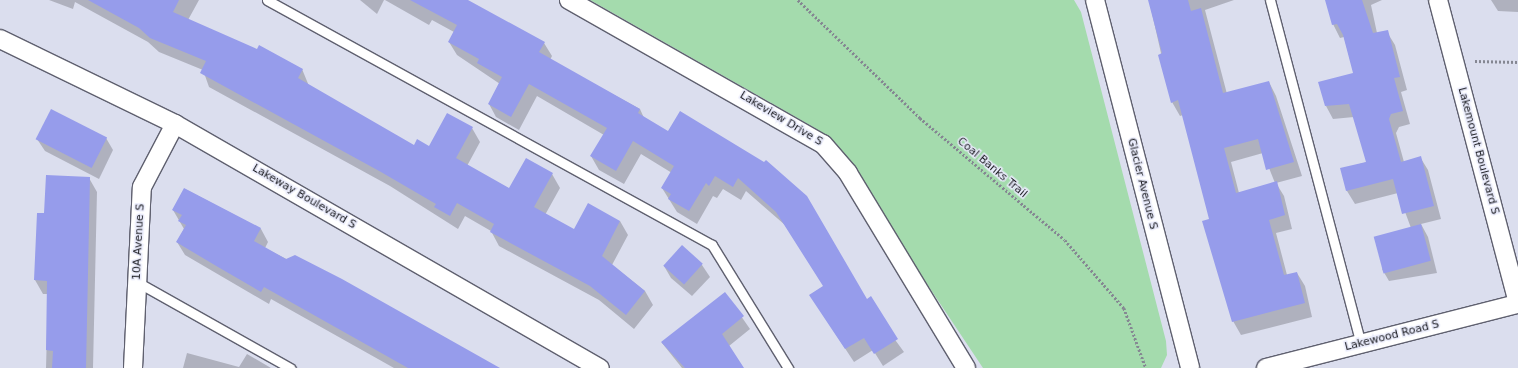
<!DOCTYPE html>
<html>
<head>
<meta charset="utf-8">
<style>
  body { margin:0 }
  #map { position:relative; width:1518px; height:368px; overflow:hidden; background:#dbdeee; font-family:"DejaVu Sans",sans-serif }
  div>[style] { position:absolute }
  .green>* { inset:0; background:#a4dbad }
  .shadow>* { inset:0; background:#0003 }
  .building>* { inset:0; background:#969ceb; transform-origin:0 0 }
  .path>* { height:2.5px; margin-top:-1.25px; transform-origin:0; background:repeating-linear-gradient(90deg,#858792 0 2px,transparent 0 4px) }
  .roads { filter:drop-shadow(1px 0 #5f606f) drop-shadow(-1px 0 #5f606f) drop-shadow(0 1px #5f606f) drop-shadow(0 -1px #5f606f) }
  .service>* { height:9px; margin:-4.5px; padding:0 4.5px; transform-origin:4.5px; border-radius:4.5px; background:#fff }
  .minor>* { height:18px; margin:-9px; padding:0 9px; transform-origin:9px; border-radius:9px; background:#fff }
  span { translate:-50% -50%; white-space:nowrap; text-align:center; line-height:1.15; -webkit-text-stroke:3px #e9ebfb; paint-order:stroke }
  .street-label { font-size:11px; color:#1a1b20 }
</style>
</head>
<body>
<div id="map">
  <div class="green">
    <div style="clip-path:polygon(590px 0,1074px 0,1081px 12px,1166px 341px,1167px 355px,1161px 368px,983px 368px,837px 149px,815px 128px)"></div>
  </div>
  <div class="shadow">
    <div style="clip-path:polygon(49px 0,199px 0,188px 20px,302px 69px,309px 86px,414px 146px,429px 147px,472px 128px,480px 142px,467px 166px,510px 189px,552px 174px,560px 188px,545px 215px,574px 230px,620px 221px,628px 235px,612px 265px,645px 291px,653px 305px,634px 329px,599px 300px,499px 246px,491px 231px,465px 216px,458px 229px,390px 186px,209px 87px,203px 70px,159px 52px,148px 42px,75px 2px,73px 9px)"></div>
    <div style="clip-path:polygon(360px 0,384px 0,377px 14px)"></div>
    <div style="clip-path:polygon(385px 0,465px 0,544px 43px,552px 56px,550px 60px,640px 109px,644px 118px,668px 132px,680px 113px,866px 300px,904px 352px,883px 366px,873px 350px,854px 362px,810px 295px,824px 286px,785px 225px,746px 191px,741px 200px,723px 189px,717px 198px,713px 196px,697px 224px,677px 212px,662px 188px,672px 173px,641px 154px,624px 184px,599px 170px,591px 156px,604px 135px,537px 96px,519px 130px,496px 117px,489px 104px,500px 84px,457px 55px,449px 42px,454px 32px,432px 20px,429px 25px)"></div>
    <div style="clip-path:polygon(evenodd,1149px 0,1234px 0,1205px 10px,1227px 94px,1269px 82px,1276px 96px,1302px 176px,1276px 183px,1284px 196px,1292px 229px,1276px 233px,1287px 275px,1297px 273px,1305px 286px,1312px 317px,1241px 335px,1233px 321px,1211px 220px,1183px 115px,1180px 116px,1172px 102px,1149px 0,1263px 153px,1275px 183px,1239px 193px,1231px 162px,1263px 153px)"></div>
    <div style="clip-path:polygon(1326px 0,1382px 0,1371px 5px,1377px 33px,1387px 32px,1395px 45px,1407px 90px,1401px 92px,1410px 124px,1399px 127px,1396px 133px,1404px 162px,1420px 157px,1428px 170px,1441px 219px,1421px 224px,1428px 237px,1437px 273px,1389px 281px,1382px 269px,1411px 228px,1398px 193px,1355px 204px,1347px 191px,1342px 169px,1367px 162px,1354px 117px,1333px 119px,1326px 106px,1354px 74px,1344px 37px,1340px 38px,1333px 24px)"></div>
    <div style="clip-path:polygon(1491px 0,1518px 0,1518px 12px,1498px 11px)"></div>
    <div style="clip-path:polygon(106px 138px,113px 150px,99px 179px,45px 151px,37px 139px)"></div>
    <div style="clip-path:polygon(89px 178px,97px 192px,93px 368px,46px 368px,48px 294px,43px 294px,35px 280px,38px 214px,45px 214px)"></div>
    <div style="clip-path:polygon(185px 189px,261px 229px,268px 242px,265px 248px,498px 368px,394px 368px,271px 299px,269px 304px,185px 255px,177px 242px,184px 229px,173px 210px)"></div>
    <div style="clip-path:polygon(682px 246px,702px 265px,710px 277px,692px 296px,671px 278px,664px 266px)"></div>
    <div style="clip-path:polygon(725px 293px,750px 329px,729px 346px,743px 368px,682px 368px,662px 343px)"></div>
    <div style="clip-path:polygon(187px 353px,239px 367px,247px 354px,271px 368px,183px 368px)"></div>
  </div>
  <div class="building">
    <div style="clip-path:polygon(88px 0,179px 0,173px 12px,257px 49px,259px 45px,303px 69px,298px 78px,414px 145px,417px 139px,429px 146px,447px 113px,473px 127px,456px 158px,509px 188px,526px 158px,553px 173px,534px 207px,574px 229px,588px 203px,620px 221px,602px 256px,645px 291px,626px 315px,590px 286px,490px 232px,494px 224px,457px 203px,450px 216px,434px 207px,436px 204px,381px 172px,200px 73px,206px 61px,150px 38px,139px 28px)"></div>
    <div style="clip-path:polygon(410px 0,468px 0,545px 42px,539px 52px,640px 109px,638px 113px,668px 131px,680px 111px,764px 162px,766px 160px,807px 196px,867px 299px,871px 296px,898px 339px,874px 354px,864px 338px,845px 349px,809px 295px,823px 286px,776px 212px,738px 178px,733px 187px,715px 176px,709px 186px,706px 183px,689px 211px,668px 199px,671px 194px,661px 188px,674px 166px,633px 141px,616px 171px,590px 156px,607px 128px,529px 84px,511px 117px,488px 104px,502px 77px,477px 63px,479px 59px,448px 42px,457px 25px)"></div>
    <div style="clip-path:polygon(1148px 0,1188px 0,1191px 11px,1201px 8px,1223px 93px,1269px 81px,1294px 162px,1266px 170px,1258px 139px,1224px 148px,1236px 193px,1277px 181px,1285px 215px,1269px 220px,1284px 275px,1297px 272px,1305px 303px,1232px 322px,1202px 221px,1209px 219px,1178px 100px,1171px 103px,1158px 55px,1162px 53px)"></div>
    <div style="clip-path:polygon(1325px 0,1362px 0,1373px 33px,1388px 30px,1400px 77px,1394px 78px,1403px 111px,1391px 114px,1389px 119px,1401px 162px,1421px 156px,1434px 206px,1402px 214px,1393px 179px,1346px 191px,1340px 168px,1366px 162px,1349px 104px,1325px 106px,1318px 82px,1353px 73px,1343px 35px,1337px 24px,1332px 25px)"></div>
    <div style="left:51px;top:109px;width:63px;height:34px;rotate:27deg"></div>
    <div style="clip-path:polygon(46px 175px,90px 177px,86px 368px,52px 368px,53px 351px,46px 350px,47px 281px,34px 280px,37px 213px,44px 213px)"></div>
    <div style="clip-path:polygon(184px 188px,261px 228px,254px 241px,286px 259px,295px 255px,342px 279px,500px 368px,408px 368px,264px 287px,261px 292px,218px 267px,176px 242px,186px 225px,178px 221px,182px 215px,172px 210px)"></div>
    <div style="left:1421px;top:224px;width:38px;height:49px;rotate:75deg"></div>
    <div style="left:682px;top:245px;width:28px;height:28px;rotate:42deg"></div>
    <div style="clip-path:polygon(725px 292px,744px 316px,722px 334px,744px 368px,685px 368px,661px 342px)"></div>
  </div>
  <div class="path">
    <div style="left:798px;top:0;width:170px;rotate:44deg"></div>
    <div style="left:920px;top:118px;width:189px;rotate:40.1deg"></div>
    <div style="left:1065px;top:240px;width:90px;rotate:49.1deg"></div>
    <div style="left:1124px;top:308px;width:64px;rotate:69.9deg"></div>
    <div style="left:1475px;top:61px;width:43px;rotate:1.3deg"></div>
  </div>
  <div class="roads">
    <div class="service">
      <div style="left:267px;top:0;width:508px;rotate:28.84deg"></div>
      <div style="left:712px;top:245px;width:145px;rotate:58.3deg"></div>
      <div style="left:1270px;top:0;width:356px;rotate:75.2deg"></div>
      <div style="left:137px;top:282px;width:176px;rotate:29.3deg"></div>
    </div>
    <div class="minor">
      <div style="left:569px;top:0;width:292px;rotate:29.6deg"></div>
      <div style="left:823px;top:144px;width:38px;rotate:49deg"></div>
      <div style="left:848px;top:173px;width:228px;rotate:58.8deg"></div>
      <div style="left:1095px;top:0;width:380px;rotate:75.5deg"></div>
      <div style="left:1438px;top:0;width:312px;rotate:75.2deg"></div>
      <div style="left:0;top:39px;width:195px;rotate:25.9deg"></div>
      <div style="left:175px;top:124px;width:490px;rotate:29.9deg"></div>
      <div style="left:133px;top:368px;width:181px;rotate:-87.2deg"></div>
      <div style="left:142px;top:187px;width:71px;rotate:-62.4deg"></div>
      <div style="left:1266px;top:368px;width:260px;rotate:-14.3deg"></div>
    </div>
  </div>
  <div class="street-label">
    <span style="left:781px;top:119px;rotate:31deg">Lakeview Drive S</span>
    <span style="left:1478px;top:151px;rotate:75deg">Lakemount Boulevard S</span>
    <span style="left:992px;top:168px;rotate:40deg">Coal Banks Trail</span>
    <span style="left:1142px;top:184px;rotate:76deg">Glacier Avenue S</span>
    <span style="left:304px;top:197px;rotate:30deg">Lakeway Boulevard S</span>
    <span style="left:139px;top:242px;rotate:-87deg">10A Avenue S</span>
    <span style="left:1392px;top:336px;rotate:-14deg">Lakewood Road S</span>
  </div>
</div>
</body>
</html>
